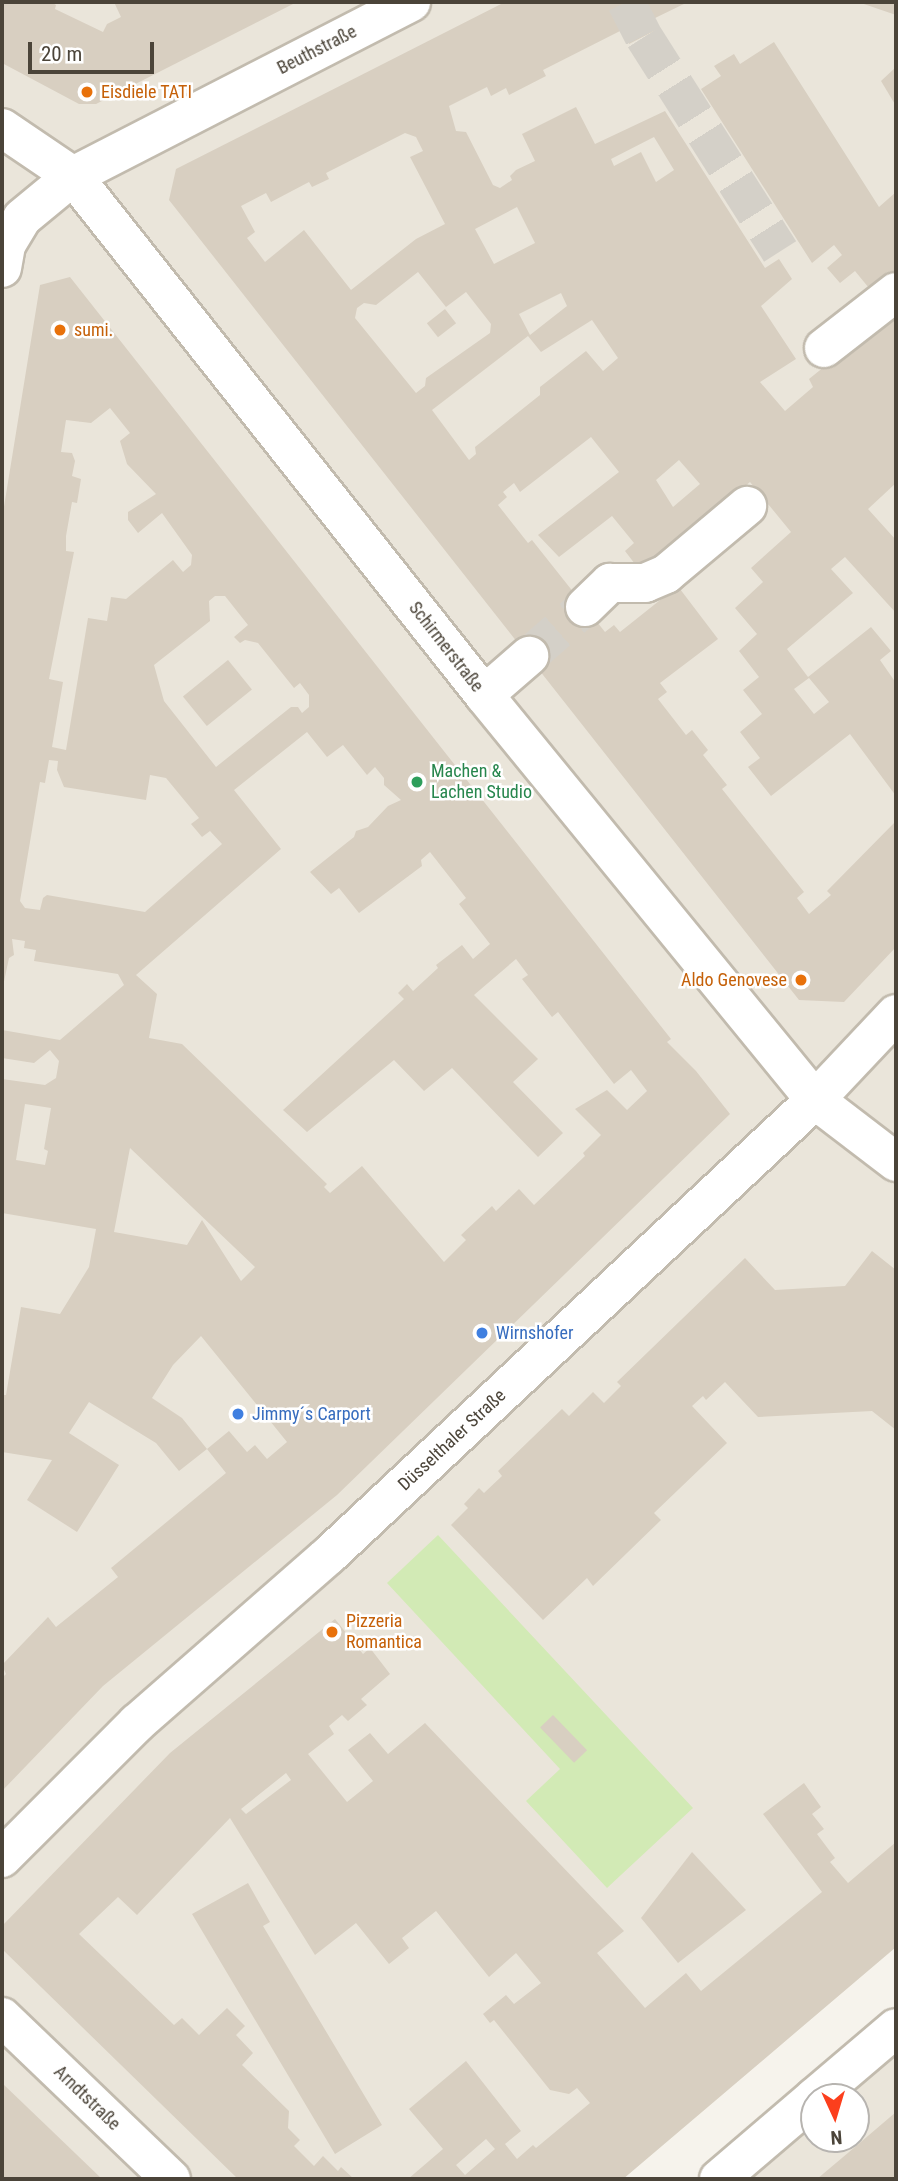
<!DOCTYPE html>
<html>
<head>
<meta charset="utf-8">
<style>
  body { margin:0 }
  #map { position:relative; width:898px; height:2181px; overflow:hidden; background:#f6f3ec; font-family:"Roboto Condensed",sans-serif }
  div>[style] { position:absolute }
  .residential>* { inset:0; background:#eae5da }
  .green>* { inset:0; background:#d2eab5 }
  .building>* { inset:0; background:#d8cfc1; transform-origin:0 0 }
  .minor-tunnel>* { height:38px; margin-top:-19px; transform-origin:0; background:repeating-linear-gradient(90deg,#d4d0c8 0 38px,transparent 0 57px) }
  .roads { filter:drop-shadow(2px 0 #c2bbae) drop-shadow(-2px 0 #c2bbae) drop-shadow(0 2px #c2bbae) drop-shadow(0 -2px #c2bbae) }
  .minor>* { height:38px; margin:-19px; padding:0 19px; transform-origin:19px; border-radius:19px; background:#fff }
  .dots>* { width:19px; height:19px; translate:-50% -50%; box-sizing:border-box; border:4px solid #fff; border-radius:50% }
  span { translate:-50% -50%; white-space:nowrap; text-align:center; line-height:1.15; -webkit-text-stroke:5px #fff; paint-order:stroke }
  .street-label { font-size:18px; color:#4b4439 }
  .food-label { font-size:18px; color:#c56008 }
  .left { translate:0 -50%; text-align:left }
  .right { translate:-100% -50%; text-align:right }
  .leisure-label { font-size:18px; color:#27864d }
  .shop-label { font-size:18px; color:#366cbe }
  .frame { position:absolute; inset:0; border:4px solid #4b4439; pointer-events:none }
  .north { position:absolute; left:800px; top:2083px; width:70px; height:70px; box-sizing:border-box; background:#fff; border:2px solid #b7b4b0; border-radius:50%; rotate:176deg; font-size:19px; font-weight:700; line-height:28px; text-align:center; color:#4b4439 }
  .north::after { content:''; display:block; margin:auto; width:24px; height:32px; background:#fc3f1d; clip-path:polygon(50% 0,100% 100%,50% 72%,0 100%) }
  .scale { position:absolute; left:28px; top:42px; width:126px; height:32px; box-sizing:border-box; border:4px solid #4b4439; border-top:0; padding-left:9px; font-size:21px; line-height:24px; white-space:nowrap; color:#4b4439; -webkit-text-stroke:5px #fff; paint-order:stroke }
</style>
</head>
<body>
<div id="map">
  <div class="residential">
    <div style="clip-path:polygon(2px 2px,896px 2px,896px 1947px,623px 2179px,2px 2179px)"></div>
    <div style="clip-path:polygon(896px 2041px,896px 2179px,734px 2179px,814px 2111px,814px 2139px,856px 2139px,856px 2097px,831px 2097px)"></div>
  </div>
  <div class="green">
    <div style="clip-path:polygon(438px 1535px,693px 1808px,607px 1888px,526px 1801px,560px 1769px,387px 1583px)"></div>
  </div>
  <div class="building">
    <div style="clip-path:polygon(2px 2px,51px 2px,56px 5px,55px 9px,103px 32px,107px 24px,121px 17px,114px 2px,297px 2px,96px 104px,79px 104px,2px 63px)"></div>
    <div style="clip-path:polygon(evenodd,505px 2px,688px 2px,653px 19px,658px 29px,629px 44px,622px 30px,543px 70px,546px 76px,509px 95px,506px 88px,491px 96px,487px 87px,449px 106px,456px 131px,466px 132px,493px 185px,500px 188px,512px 180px,510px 176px,516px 170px,535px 161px,522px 134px,576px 107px,595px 144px,665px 111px,765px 268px,779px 259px,792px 279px,761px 306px,796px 359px,760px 382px,785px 411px,813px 387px,809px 379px,896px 309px,896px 483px,868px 509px,896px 540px,896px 613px,845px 557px,831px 569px,853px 593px,787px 649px,808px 677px,871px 627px,891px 651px,880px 660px,896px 683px,896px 796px,850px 734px,771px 796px,748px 767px,760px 758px,740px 732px,762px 714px,743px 690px,759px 677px,739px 651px,757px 634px,735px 608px,763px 582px,751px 568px,791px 532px,750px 482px,668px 552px,638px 568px,625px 551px,634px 543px,612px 516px,559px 557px,538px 535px,619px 472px,591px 437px,520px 492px,514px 483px,503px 492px,507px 497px,498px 505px,528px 543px,532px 540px,605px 632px,614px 625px,620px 632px,674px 589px,680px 589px,718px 639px,660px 683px,667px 692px,658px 699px,686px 735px,692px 730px,708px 750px,703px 755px,727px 785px,722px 789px,804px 892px,797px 898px,809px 914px,831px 895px,827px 891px,896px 821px,896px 947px,844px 1002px,799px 1000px,169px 200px,176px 169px,505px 2px,405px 133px,416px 137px,423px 151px,410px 157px,445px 224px,416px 239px,351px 290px,304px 230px,265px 262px,247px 238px,255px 232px,241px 206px,266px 193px,271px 202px,309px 182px,312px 187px,329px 179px,326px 173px,405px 133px,505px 2px,654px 137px,674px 170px,656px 182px,641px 152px,614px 166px,611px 159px,654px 137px,505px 2px,517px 207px,535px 243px,494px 264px,475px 229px,517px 207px,505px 2px,418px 272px,446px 307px,466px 292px,491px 324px,490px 333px,426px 378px,425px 386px,416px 393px,355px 318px,357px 308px,364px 303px,376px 305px,418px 272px,505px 2px,561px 293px,567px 306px,530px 335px,519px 314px,561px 293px,505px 2px,592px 320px,618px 358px,603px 371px,586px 351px,540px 387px,540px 395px,475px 447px,476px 454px,469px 460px,432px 410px,528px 336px,541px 352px,592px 320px,505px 2px,679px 460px,700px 484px,673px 507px,656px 480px,679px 460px,505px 2px,809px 678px,829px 702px,814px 714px,794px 689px,809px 678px)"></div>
    <div style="clip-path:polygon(858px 2px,896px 2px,896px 15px)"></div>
    <div style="clip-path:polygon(774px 42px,879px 207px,896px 192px,896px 284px,878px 299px,855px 271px,840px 283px,827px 268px,842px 255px,834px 245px,812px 263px,701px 89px,721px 76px,714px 66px,734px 54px,740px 64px)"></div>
    <div style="clip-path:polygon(896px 67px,896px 106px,881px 81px)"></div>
    <div style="clip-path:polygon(evenodd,70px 277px,671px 1039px,667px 1042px,696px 1071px,730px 1114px,337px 1495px,103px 1686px,2px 1791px,2px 1678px,6px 1674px,2px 1665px,48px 1617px,56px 1627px,118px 1577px,111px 1568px,226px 1473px,207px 1449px,229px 1431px,247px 1452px,255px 1445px,267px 1459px,287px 1442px,201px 1336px,173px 1365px,152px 1398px,182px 1418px,207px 1449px,179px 1471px,156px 1443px,89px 1402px,69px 1433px,119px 1465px,77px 1532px,27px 1500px,52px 1460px,2px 1452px,2px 1395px,6px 1395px,21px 1307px,60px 1314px,89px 1267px,96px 1229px,2px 1213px,2px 1079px,45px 1085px,56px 1078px,59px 1061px,50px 1050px,34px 1063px,2px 1058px,2px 1030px,60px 1040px,124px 985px,118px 974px,34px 961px,36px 950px,24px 948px,25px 941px,12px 939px,14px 955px,9px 958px,2px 991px,2px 519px,40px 285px,70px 277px,110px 408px,130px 433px,120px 441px,127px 464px,156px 494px,128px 512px,128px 520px,138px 533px,162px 513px,192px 555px,191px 565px,183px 572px,173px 560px,126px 599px,111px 597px,107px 621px,88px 618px,66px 750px,52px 747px,63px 682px,49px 679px,74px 552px,66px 551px,66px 536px,72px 502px,77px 503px,81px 479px,72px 476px,75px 461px,72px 453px,61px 452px,66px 420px,91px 423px,110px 408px,70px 277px,215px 596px,225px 596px,248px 625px,234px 637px,240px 643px,245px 640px,258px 643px,294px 688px,300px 683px,309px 695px,309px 707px,302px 713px,298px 707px,291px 707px,216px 767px,164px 701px,154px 665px,210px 621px,209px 601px,215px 596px,70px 277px,307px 732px,327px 757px,343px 745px,367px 775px,375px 767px,384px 778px,384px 785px,401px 800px,388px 806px,368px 827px,356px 831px,354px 837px,310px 872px,331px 894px,339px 888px,359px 913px,422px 866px,421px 860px,430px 852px,466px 898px,459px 904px,490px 944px,473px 959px,462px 945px,436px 965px,438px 968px,413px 991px,407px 984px,398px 993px,404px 999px,283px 1110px,307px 1132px,394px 1060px,424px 1091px,452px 1068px,538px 1157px,563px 1133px,513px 1082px,538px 1059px,474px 995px,516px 959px,528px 975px,522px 979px,552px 1017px,558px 1012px,614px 1084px,631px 1070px,647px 1091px,627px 1110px,607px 1090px,575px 1109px,601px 1135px,583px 1153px,585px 1156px,534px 1205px,519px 1189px,496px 1211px,492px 1206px,461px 1235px,466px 1240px,444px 1262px,362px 1166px,330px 1193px,324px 1187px,327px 1184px,182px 1044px,149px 1038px,157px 994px,136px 975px,281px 849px,234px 790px,307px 732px,70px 277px,49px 760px,58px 761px,57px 770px,64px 787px,146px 800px,150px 775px,166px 778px,199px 818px,191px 824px,202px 837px,210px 831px,222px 844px,145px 912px,47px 895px,43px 898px,40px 910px,25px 908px,20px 901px,31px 836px,40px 782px,45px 783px,49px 760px,70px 277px,25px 1104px,51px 1108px,44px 1149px,48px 1151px,45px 1165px,16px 1160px,25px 1104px,70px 277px,130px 1148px,255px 1267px,241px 1281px,202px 1220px,187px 1245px,114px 1232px,130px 1148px)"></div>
    <div style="left:445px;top:309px;width:18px;height:23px;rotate:52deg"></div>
    <div style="left:228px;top:660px;width:38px;height:58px;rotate:51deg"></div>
    <div style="clip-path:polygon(872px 1251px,896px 1270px,896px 1430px,872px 1411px,758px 1417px,725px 1382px,706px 1400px,703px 1396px,692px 1406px,727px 1443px,654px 1513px,661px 1520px,593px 1586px,587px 1578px,543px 1620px,451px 1525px,468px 1508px,464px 1504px,479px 1488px,484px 1493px,502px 1476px,498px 1471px,562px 1409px,569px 1416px,593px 1392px,604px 1403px,621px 1386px,617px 1382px,745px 1258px,775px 1290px,845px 1286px)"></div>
    <div style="clip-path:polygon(evenodd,335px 1619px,363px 1654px,370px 1648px,390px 1674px,361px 1699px,367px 1705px,348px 1721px,342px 1715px,329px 1726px,334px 1734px,308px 1754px,347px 1802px,373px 1781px,348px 1750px,370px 1733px,388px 1754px,425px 1723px,624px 1931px,597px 1953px,645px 2008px,686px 1973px,701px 1991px,822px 1892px,763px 1814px,804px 1783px,821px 1807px,812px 1814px,824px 1829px,817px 1834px,835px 1858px,830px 1862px,848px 1883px,896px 1842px,896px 1947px,623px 2179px,408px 2179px,443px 2149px,409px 2109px,466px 2061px,521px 2131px,505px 2144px,517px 2159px,533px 2145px,536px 2148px,590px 2103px,577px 2088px,569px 2094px,550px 2090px,494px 2020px,490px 2023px,483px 2014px,506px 1995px,514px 2004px,541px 1983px,516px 1953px,489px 1977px,436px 1911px,402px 1938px,409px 1948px,389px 1964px,356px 1923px,315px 1955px,230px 1818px,137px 1915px,118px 1897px,79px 1934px,174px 2025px,182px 2018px,199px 2035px,227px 2008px,245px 2026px,236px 2035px,253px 2053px,242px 2065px,289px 2111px,288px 2128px,300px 2140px,294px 2146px,314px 2166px,323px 2156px,338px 2171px,341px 2167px,354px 2179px,238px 2179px,2px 1949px,2px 1926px,170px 1753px,335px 1619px,286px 1773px,291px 1780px,246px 1814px,241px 1809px,286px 1773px,335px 1619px,486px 2139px,495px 2149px,465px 2175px,456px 2165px,486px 2139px)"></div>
    <div style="left:553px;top:1715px;width:49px;height:18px;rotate:46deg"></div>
    <div style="clip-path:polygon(692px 1852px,746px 1910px,678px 1963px,641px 1918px)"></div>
    <div style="clip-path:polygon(248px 1883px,270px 1922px,263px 1926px,382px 2125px,335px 2154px,192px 1914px)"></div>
    <div style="clip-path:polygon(2px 2083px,50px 2129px,102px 2179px,2px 2179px)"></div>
    <div style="clip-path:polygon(896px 2112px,896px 2179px,817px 2179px,855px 2147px)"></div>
  </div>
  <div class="minor-tunnel">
    <div style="left:626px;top:2px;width:39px;rotate:63deg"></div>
    <div style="left:644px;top:37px;width:254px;rotate:57.6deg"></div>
    <div style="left:529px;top:656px;width:74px;rotate:-41.2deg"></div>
  </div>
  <div class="roads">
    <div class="minor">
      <div style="left:2px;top:128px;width:86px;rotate:34.1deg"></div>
      <div style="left:73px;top:176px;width:662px;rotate:51.62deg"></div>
      <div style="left:484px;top:695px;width:523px;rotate:50.74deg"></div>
      <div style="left:815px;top:1100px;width:102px;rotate:37.4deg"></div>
      <div style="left:2px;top:268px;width:23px;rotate:-80deg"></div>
      <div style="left:6px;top:245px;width:31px;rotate:-59deg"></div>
      <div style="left:22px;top:218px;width:66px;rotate:-39.5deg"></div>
      <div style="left:73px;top:176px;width:380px;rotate:-27.2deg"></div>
      <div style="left:824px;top:348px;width:91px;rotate:-37.9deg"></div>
      <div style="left:585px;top:607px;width:35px;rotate:-44deg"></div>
      <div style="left:610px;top:583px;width:35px"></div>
      <div style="left:645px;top:583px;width:23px;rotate:-23deg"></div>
      <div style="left:666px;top:574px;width:106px;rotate:-40deg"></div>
      <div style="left:484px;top:695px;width:60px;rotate:-40.9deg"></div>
      <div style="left:2px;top:1858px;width:191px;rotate:-45deg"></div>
      <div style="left:137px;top:1723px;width:254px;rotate:-41.2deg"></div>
      <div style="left:328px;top:1556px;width:667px;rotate:-43.12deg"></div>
      <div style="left:815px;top:1100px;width:118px;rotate:-46.7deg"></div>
      <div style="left:2px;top:2017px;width:234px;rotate:43.8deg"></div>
      <div style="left:815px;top:2097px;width:106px;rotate:-40.4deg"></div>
      <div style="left:719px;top:2179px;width:125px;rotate:-40.5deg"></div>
    </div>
  </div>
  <div class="dots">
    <div style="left:87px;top:92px;background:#e8710a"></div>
    <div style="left:60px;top:330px;background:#e8710a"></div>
    <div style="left:417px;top:782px;background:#2e9e5b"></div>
    <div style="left:801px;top:980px;background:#e8710a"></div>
    <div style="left:482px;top:1333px;background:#3f7fe0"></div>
    <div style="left:238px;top:1414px;background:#3f7fe0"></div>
    <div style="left:332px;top:1632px;background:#e8710a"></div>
  </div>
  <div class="street-label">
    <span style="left:317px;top:50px;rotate:-27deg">Beuthstraße</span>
    <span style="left:446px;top:647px;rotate:52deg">Schirmerstraße</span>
    <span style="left:452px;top:1440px;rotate:-43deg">Düsselthaler Straße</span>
    <span style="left:87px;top:2098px;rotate:44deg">Arndtstraße</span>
  </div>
  <div class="food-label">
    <span class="left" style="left:101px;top:92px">Eisdiele TATI</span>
    <span class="left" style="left:74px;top:330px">sumi.</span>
    <span class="right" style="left:787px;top:980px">Aldo Genovese</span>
    <span class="left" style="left:346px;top:1632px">Pizzeria<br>Romantica</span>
  </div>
  <div class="leisure-label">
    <span class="left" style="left:431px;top:782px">Machen &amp;<br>Lachen Studio</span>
  </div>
  <div class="shop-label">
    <span class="left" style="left:496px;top:1333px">Wirnshofer</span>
    <span class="left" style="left:252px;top:1414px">Jimmy´s Carport</span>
  </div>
  <div class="frame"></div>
  <div class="north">N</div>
  <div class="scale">20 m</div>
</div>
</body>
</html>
